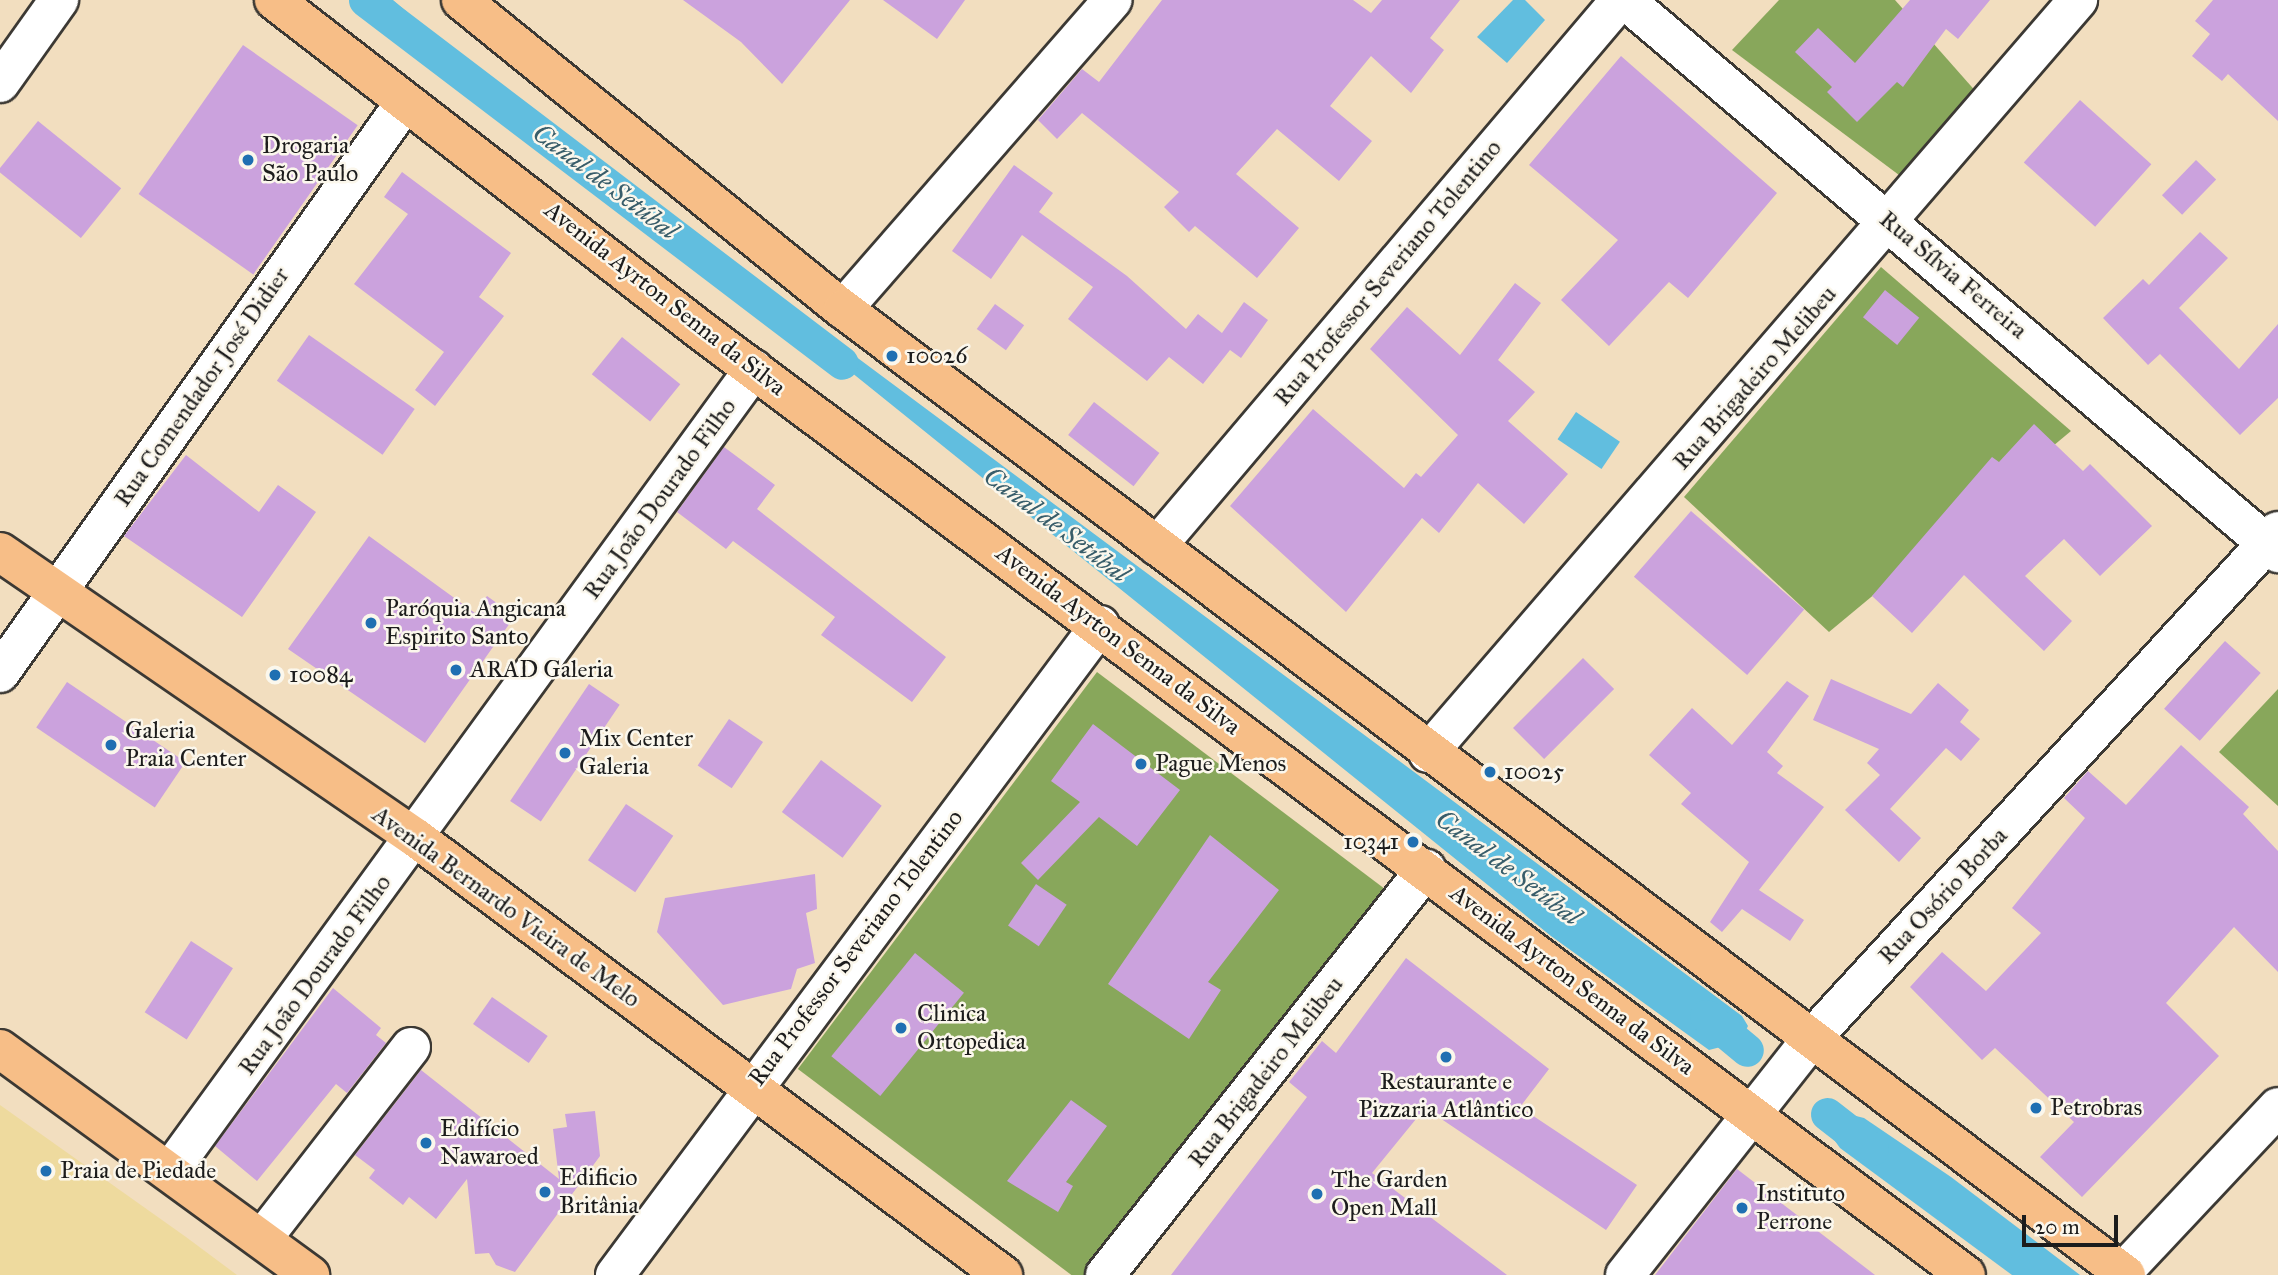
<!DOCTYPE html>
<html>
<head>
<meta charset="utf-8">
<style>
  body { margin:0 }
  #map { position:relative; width:2278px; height:1275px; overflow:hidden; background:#f2debf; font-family:"IM FELL Great Primer",serif }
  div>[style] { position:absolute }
  .forest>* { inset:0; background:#88a75b; transform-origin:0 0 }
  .sand>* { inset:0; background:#eeda9e }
  .water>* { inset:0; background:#61bedf; transform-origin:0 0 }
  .canal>* { height:33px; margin:-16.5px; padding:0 16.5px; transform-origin:16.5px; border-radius:16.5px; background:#61bedf }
  .building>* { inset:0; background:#cba2dd; transform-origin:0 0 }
  .roads { filter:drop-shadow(2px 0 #3c3934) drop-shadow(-2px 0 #3c3934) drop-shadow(0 2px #3c3934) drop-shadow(0 -2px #3c3934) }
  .minor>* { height:38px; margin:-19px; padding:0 19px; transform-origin:19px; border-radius:19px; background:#fff }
  .major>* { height:38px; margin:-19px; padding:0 19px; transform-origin:19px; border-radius:19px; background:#f7be87 }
  .dots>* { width:19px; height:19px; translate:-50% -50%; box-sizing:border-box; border:4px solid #fbf7ec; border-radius:50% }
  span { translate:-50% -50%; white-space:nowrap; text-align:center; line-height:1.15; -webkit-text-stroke:5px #fbf7ec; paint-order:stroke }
  .poi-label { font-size:24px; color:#1c1c1c }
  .left { translate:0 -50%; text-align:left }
  .right { translate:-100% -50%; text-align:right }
  .street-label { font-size:24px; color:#1c1c1c }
  .water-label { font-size:26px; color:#385d6a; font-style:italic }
  .scale { position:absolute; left:2022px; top:1215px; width:96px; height:32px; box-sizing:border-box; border:4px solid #1c1c1c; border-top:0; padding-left:9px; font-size:21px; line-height:24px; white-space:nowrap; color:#1c1c1c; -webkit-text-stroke:5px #fbf7ec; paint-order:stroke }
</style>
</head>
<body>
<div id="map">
  <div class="forest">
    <div style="clip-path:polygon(1779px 0,1895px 0,1978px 94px,1903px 178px,1732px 50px)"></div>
    <div style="clip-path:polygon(1881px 267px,2071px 431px,1829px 632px,1684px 497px)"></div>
    <div style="left:1097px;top:672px;width:368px;height:497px;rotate:37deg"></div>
    <div style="clip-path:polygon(2278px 689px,2278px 806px,2219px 752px)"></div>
  </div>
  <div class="sand">
    <div style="clip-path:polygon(0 1105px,186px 1237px,237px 1275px,0 1275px)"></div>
  </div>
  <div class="water">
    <div style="clip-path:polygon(373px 0,393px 0,499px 91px,1742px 1016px,1748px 1026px,1740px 1042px,1709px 1050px,1551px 936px,805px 335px)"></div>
    <div style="clip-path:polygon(1513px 0,1525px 0,1545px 20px,1507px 63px,1477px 37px)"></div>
    <div style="left:1576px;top:412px;width:53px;height:33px;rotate:34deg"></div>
    <div style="clip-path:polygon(1844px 1113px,1864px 1118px,1951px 1177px,2080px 1275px,2012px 1275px,1840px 1148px,1830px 1134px)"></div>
  </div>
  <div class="canal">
    <div style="left:365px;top:0;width:599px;rotate:37.27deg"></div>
    <div style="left:1706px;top:1016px;width:53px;rotate:39.7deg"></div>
    <div style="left:1827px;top:1114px;width:57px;rotate:37.9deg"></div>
  </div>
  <div class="building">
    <div style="clip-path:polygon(683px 0,850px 0,782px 84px,741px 42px)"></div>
    <div style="clip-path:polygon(883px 0,965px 0,937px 39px)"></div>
    <div style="clip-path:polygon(1162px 0,1353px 0,1371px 13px,1382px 0,1460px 0,1430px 38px,1444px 50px,1411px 93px,1371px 56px,1330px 106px,1372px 141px,1339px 181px,1277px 129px,1236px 174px,1299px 228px,1257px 278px,1195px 226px,1189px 232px,1164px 207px,1179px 192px,1082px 113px,1057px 139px,1038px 120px,1082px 69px,1099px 82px)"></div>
    <div style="clip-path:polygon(1910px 0,1990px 0,1958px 39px,1946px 29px,1903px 87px,1897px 82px,1857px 122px,1827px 92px,1832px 87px,1795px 52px,1818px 28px,1855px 63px)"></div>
    <div style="clip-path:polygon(2213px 0,2278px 0,2278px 121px,2228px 74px,2222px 81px,2192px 56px,2210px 34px,2195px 21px)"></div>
    <div style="left:243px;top:45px;width:140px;height:182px;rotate:35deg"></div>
    <div style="clip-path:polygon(1621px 56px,1777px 193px,1688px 298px,1669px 282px,1609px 346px,1561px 300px,1618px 240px,1529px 165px)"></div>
    <div style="left:2080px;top:100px;width:96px;height:84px;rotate:42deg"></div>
    <div style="left:38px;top:121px;width:107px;height:64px;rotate:39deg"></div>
    <div style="left:2196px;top:160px;width:28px;height:49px;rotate:44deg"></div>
    <div style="clip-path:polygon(1014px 165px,1053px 193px,1039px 212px,1127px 276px,1186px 329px,1198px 314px,1222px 333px,1244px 302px,1268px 320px,1241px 358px,1230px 350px,1203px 384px,1169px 357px,1147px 381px,1068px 319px,1093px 287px,1022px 235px,991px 279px,952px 251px)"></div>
    <div style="clip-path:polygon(402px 172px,511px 253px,479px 297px,504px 316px,435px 406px,415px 390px,444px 352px,354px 284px,408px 214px,384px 197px)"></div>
    <div style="clip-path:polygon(2200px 232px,2228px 258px,2179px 308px,2239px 369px,2278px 324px,2278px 398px,2240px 435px,2160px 354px,2148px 365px,2103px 318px,2143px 279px,2149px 285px)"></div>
    <div style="clip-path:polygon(1515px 283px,1541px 303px,1498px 360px,1535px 392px,1508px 421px,1568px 474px,1524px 524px,1478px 483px,1439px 533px,1422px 518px,1346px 612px,1230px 506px,1313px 409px,1404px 488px,1416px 473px,1421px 477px,1458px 435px,1370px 349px,1407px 307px,1460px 355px)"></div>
    <div style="left:1885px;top:290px;width:44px;height:35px;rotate:39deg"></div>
    <div style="left:995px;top:304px;width:36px;height:31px;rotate:36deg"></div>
    <div style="left:309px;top:335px;width:129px;height:56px;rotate:35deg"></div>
    <div style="left:622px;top:337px;width:75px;height:48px;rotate:39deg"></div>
    <div style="left:1094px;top:402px;width:83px;height:42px;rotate:38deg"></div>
    <div style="clip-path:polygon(2034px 424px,2083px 471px,2090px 464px,2152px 526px,2100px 576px,2064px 539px,2025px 576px,2072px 621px,2044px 651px,1964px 575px,1912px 633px,1872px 596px,1992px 457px,1999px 462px)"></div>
    <div style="clip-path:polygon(724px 447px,775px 485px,757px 509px,946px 657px,912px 702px,821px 635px,835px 617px,733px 541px,726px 549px,677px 512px)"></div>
    <div style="clip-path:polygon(186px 455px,259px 512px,278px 485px,316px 512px,242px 617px,124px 536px)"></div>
    <div style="left:1691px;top:511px;width:150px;height:87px;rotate:41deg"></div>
    <div style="clip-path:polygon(369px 536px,475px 613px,487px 596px,515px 616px,425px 743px,288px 649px)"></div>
    <div style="left:2225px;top:641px;width:48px;height:91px;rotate:42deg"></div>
    <div style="left:1583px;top:658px;width:44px;height:99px;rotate:45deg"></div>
    <div style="clip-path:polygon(1831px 679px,1911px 714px,1938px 683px,1969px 710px,1960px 722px,1980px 739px,1961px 761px,1946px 748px,1890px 809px,1921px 838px,1899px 862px,1845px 810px,1880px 775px,1867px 763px,1879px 749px,1813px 720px)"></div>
    <div style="clip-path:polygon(1787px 681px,1809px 696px,1767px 752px,1783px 766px,1777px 773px,1824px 807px,1759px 890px,1804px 920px,1790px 941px,1742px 909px,1722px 932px,1710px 922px,1749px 862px,1681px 804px,1691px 793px,1649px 755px,1692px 708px,1732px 745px)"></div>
    <div style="left:67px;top:682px;width:143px;height:55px;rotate:34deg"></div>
    <div style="left:589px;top:684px;width:37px;height:141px;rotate:34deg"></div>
    <div style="left:729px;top:719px;width:41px;height:56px;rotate:34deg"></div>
    <div style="clip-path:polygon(1093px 724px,1180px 790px,1137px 846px,1099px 817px,1038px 880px,1021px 863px,1080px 802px,1051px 781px)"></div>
    <div style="clip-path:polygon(2181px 745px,2249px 807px,2243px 814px,2278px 851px,2278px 972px,2234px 927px,2166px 1003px,2219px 1056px,2082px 1197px,2040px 1157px,2074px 1122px,1995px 1048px,1982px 1060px,1910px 987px,1942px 952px,1986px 991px,2041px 933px,2012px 908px,2085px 818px,2064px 798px,2088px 771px,2126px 805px)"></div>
    <div style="left:821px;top:760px;width:76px;height:65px;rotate:37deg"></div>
    <div style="left:626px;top:804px;width:57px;height:68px;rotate:34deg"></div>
    <div style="clip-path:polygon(1210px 835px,1279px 890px,1208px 982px,1221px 990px,1189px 1039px,1108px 984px)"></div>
    <div style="clip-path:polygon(815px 874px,817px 909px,806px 913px,815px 963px,797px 969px,791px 989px,723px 1005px,657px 932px,665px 898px)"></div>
    <div style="left:1036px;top:884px;width:37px;height:50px;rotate:34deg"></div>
    <div style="left:191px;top:941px;width:50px;height:85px;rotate:33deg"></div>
    <div style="left:915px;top:953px;width:63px;height:133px;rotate:39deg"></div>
    <div style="clip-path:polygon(1406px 958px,1549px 1069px,1520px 1107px,1637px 1185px,1606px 1230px,1425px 1108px,1372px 1173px,1507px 1275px,1171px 1275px,1307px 1097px,1289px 1082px,1322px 1041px,1336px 1053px)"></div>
    <div style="clip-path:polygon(333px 988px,381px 1028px,376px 1035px,386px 1043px,347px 1093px,336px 1084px,257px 1181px,215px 1146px)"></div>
    <div style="left:492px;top:997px;width:68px;height:33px;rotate:35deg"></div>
    <div style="clip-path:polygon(421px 1070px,559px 1179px,553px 1129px,567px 1127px,565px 1114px,595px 1111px,600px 1156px,515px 1272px,496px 1265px,489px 1253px,475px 1254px,467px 1179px,436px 1219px,409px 1197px,403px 1205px,369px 1178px,375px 1170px,355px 1155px)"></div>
    <div style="clip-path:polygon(1071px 1100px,1107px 1126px,1066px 1182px,1073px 1186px,1058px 1212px,1007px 1181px)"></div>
    <div style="clip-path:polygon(1737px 1169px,1875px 1275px,1655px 1275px)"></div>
  </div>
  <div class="roads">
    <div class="minor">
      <div style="left:1625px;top:0;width:856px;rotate:40.26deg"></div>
      <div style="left:0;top:83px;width:102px;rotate:-54.6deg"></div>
      <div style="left:843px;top:309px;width:410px;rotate:-48.9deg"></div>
      <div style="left:1157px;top:546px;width:716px;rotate:-49.7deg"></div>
      <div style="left:0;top:673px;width:700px;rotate:-54.65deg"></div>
      <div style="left:1428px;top:753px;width:995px;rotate:-49.2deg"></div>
      <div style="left:170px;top:1171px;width:992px;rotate:-53.94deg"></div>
      <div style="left:262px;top:1239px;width:243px;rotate:-52.2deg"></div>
      <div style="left:2123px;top:1272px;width:226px;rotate:-46.8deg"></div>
      <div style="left:615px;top:1275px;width:811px;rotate:-53.27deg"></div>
      <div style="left:1105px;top:1275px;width:518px;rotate:-51.67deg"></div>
      <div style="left:1625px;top:1275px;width:303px;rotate:-51.7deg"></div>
      <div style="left:1813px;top:1037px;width:687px;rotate:-47.42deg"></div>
    </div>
    <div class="major">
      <div style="left:274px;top:0;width:542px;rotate:37.74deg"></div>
      <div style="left:703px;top:332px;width:1576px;rotate:36.75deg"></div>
      <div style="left:461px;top:0;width:491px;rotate:39deg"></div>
      <div style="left:843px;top:309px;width:1606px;rotate:36.98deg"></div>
      <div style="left:0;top:552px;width:505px;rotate:34.51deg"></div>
      <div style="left:416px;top:838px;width:732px;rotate:36.67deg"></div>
      <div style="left:0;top:1049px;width:384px;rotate:36.1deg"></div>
    </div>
  </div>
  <div class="dots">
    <div style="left:248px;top:160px;background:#1f6fb2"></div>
    <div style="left:892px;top:356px;background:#1f6fb2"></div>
    <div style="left:371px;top:623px;background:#1f6fb2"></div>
    <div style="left:456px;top:670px;background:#1f6fb2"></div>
    <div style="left:275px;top:675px;background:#1f6fb2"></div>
    <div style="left:111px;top:745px;background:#1f6fb2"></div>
    <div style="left:565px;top:753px;background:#1f6fb2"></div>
    <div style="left:1141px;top:764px;background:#1f6fb2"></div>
    <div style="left:1490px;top:772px;background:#1f6fb2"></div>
    <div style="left:1413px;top:842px;background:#1f6fb2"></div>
    <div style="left:901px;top:1028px;background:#1f6fb2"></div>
    <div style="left:1446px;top:1057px;background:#1f6fb2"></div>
    <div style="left:2036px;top:1108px;background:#1f6fb2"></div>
    <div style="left:426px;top:1143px;background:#1f6fb2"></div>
    <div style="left:46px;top:1171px;background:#1f6fb2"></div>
    <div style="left:545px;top:1192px;background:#1f6fb2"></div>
    <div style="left:1317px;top:1194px;background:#1f6fb2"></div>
    <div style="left:1742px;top:1208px;background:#1f6fb2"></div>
  </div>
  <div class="poi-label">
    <span class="left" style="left:262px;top:160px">Drogaria<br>São Paulo</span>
    <span class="left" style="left:906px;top:356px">10026</span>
    <span class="left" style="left:385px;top:623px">Paróquia Angicana<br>Espirito Santo</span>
    <span class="left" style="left:470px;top:670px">ARAD Galeria</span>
    <span class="left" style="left:289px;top:675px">10084</span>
    <span class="left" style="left:125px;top:745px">Galeria<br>Praia Center</span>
    <span class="left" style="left:579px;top:753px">Mix Center<br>Galeria</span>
    <span class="left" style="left:1155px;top:764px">Pague Menos</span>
    <span class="left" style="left:1504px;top:772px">10025</span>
    <span class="right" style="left:1399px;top:842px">10341</span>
    <span class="left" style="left:917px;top:1028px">Clinica<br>Ortopedica</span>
    <span style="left:1446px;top:1096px">Restaurante e<br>Pizzaria Atlântico</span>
    <span class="left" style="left:2050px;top:1108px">Petrobras</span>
    <span class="left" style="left:440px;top:1143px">Edifício<br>Nawaroed</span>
    <span class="left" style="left:60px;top:1171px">Praia de Piedade</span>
    <span class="left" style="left:559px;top:1192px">Edificio<br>Britânia</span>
    <span class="left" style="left:1331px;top:1194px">The Garden<br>Open Mall</span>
    <span class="left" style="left:1756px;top:1208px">Instituto<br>Perrone</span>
  </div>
  <div class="street-label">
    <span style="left:1388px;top:273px;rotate:-50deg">Rua Professor Severiano Tolentino</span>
    <span style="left:1953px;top:275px;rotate:40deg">Rua Sílvia Ferreira</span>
    <span style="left:665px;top:299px;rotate:38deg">Avenida Ayrton Senna da Silva</span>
    <span style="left:1755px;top:378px;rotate:-49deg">Rua Brigadeiro Melibeu</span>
    <span style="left:202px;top:387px;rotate:-55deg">Rua Comendador José Didier</span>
    <span style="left:660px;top:499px;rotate:-54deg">Rua João Dourado Filho</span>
    <span style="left:1118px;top:640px;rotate:37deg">Avenida Ayrton Senna da Silva</span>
    <span style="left:1943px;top:896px;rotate:-47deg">Rua Osório Borba</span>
    <span style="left:506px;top:907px;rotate:36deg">Avenida Bernardo Vieira de Melo</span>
    <span style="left:856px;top:948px;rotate:-53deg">Rua Professor Severiano Tolentino</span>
    <span style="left:315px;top:975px;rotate:-54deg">Rua João Dourado Filho</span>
    <span style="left:1572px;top:980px;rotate:37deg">Avenida Ayrton Senna da Silva</span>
    <span style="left:1266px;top:1072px;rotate:-52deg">Rua Brigadeiro Melibeu</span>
  </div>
  <div class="water-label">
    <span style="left:605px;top:182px;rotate:37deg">Canal de Setúbal</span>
    <span style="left:1056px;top:525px;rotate:37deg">Canal de Setúbal</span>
    <span style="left:1508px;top:868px;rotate:37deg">Canal de Setúbal</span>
  </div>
  <div class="scale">20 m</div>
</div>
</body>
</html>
